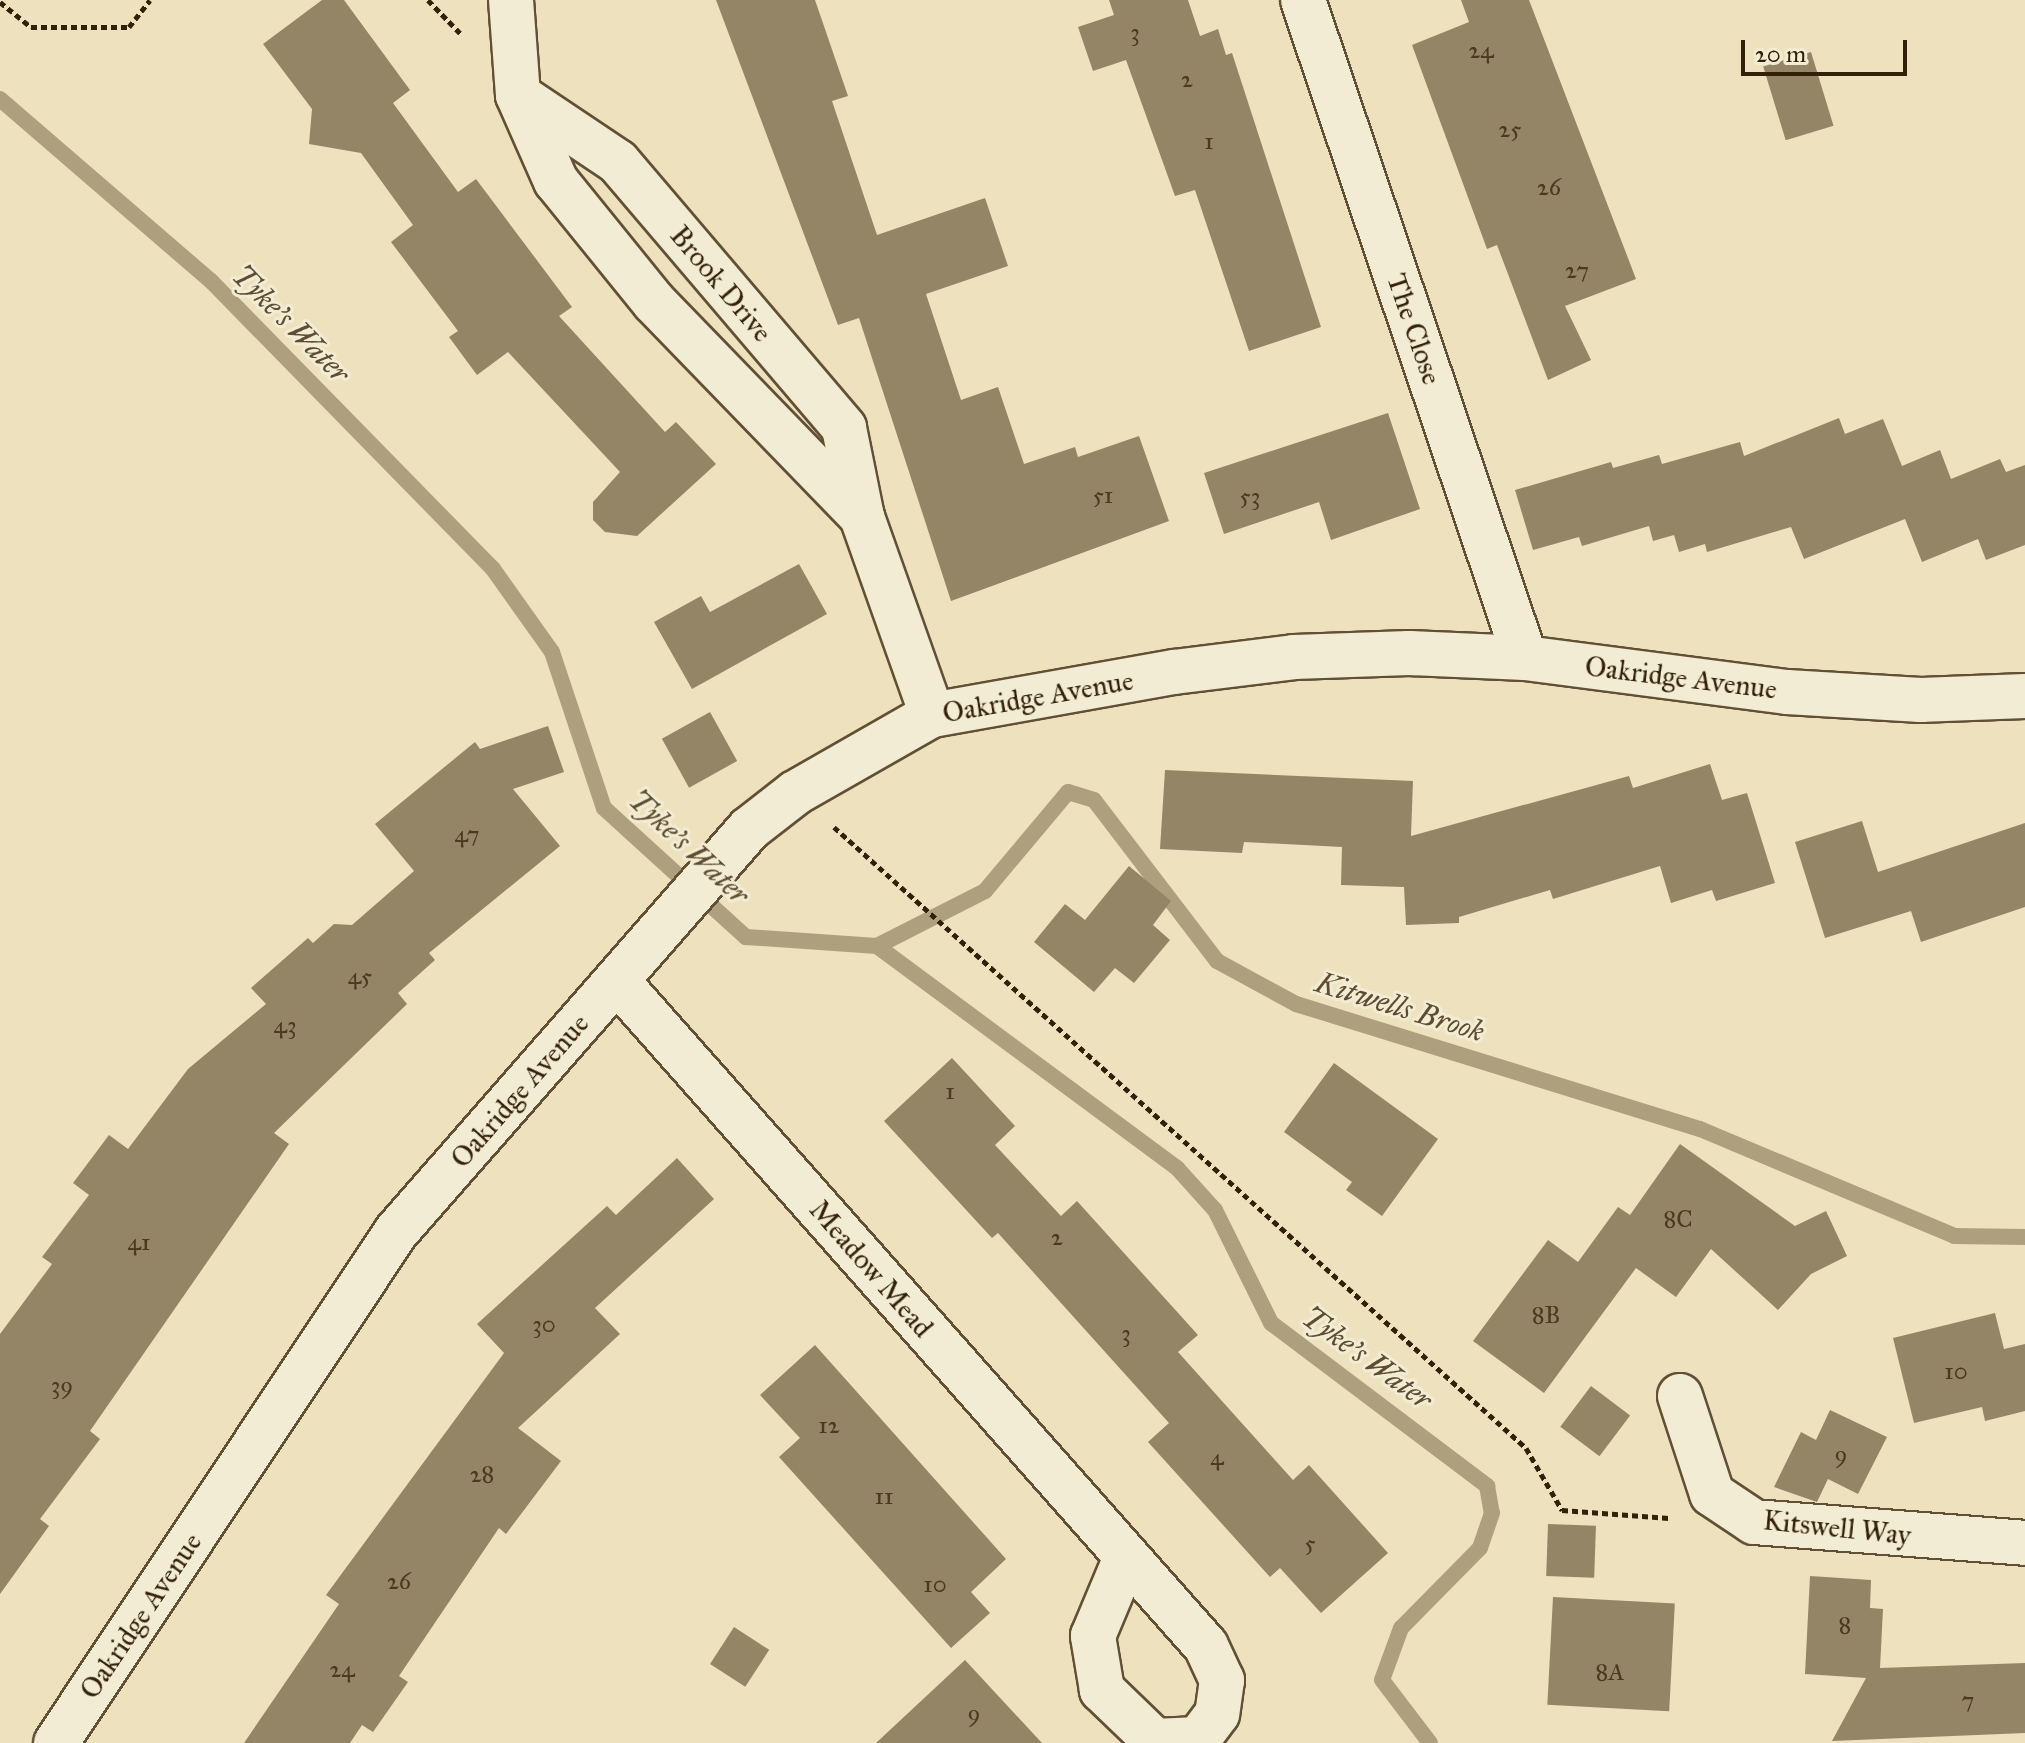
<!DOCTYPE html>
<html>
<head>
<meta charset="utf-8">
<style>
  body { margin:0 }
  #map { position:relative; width:2025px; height:1743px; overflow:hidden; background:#ede2bd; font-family:"IM FELL Great Primer",serif }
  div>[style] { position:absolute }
  .stream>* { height:16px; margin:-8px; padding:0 8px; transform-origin:8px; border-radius:8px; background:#aea07f }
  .building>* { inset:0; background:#948566; transform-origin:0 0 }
  .path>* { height:5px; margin-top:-2.5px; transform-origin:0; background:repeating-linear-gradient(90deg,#332008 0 6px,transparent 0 10px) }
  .roads { filter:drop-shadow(2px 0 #625035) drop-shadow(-2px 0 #625035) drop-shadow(0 2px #625035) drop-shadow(0 -2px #625035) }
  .minor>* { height:44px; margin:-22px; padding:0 22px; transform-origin:22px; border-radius:22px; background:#f3ecd4 }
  span { translate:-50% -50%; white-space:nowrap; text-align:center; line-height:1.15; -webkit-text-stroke:6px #f3ecd4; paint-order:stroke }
  .number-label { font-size:24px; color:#4b3920 }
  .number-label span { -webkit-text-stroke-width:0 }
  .street-label { font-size:28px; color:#332008 }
  .water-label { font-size:30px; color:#5e4d32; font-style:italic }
  .scale { position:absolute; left:1741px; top:40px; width:166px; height:36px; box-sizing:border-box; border:4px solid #332008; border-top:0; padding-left:10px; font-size:24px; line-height:28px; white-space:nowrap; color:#332008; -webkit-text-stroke:6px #f3ecd4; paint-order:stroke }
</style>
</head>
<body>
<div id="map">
  <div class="stream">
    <div style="left:0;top:99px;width:279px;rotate:40.8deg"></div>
    <div style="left:211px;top:281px;width:403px;rotate:45.6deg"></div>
    <div style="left:493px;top:569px;width:102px;rotate:54.6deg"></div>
    <div style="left:552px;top:652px;width:164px;rotate:71.6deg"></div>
    <div style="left:604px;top:808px;width:192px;rotate:42.3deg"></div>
    <div style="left:746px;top:937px;width:131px;rotate:3.9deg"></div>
    <div style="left:877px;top:946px;width:373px;rotate:36.5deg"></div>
    <div style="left:1177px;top:1168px;width:57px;rotate:47.9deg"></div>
    <div style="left:1215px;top:1210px;width:126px;rotate:63.6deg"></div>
    <div style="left:1271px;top:1323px;width:271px;rotate:37deg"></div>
    <div style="left:1487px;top:1486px;width:27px;rotate:80deg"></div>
    <div style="left:1492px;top:1513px;width:37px;rotate:109deg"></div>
    <div style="left:1480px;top:1548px;width:112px;rotate:134.6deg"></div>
    <div style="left:1401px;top:1628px;width:55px;rotate:110.1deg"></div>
    <div style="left:1382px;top:1680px;width:79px;rotate:52.7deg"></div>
    <div style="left:877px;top:946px;width:121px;rotate:-27deg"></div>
    <div style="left:985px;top:891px;width:129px;rotate:-50deg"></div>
    <div style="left:1068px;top:792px;width:27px;rotate:17deg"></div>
    <div style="left:1094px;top:800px;width:203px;rotate:52.6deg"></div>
    <div style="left:1217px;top:961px;width:90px;rotate:28.6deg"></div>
    <div style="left:1296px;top:1004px;width:423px;rotate:17.2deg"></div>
    <div style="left:1700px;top:1129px;width:276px;rotate:22.8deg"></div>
    <div style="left:1954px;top:1236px;width:71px;rotate:0.8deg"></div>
  </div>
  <div class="building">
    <div style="clip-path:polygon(322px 0,344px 0,410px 90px,393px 103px,458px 192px,476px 179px,572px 307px,559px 316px,665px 432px,676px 422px,716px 464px,637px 536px,605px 532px,593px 520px,593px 502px,620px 472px,508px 352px,477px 375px,449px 337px,458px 331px,391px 242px,413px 225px,361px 153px,309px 144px,312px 109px,263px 44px)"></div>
    <div style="clip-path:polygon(716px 0,815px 0,848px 96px,832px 101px,877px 235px,985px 198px,1008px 266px,926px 294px,961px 400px,998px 387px,1024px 464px,1075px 447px,1078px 457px,1139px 436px,1169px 521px,951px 601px,859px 318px,838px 325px)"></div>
    <div style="clip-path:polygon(1109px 0,1188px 0,1200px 36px,1218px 29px,1226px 55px,1232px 53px,1321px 327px,1249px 351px,1195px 190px,1175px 196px,1126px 60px,1093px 71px,1078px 27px,1114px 15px)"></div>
    <div style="clip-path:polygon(1461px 0,1529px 0,1636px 279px,1565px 306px,1591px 360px,1548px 380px,1497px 245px,1487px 249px,1412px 45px,1469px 22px)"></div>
    <div style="left:1811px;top:52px;width:77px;height:50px;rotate:73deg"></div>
    <div style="clip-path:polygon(1388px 413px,1420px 509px,1331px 540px,1319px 502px,1224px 534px,1204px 473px)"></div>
    <div style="clip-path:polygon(1839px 418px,1845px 434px,1883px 419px,1902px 466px,1940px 450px,1951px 479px,2000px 459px,2006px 472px,2025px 465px,2025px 545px,1986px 560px,1978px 539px,1922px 562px,1905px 519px,1804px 559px,1791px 527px,1707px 552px,1705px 544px,1679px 552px,1674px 535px,1653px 541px,1649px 526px,1582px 546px,1579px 537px,1533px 550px,1515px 490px,1611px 462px,1613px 468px,1659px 455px,1662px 464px,1740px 442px,1744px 456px)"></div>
    <div style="clip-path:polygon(799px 564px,827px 614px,692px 689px,654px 622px,701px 596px,710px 612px)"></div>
    <div style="left:710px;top:712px;width:56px;height:55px;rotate:61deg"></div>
    <div style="clip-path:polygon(548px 726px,564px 772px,513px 789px,560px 846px,429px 953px,435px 960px,398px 993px,407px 1004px,274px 1133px,289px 1144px,90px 1431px,100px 1439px,40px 1519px,49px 1526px,0 1594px,0 1334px,52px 1264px,42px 1257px,89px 1195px,73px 1183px,109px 1135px,128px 1149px,188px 1069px,266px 1004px,251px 988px,308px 938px,313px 943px,334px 924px,352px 925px,414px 871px,375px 824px,475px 742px,480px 749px)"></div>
    <div style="clip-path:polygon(1710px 764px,1722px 800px,1747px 793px,1775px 883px,1716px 901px,1712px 890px,1671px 903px,1660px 866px,1553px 899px,1550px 890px,1459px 917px,1459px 923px,1406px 925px,1404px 887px,1341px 885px,1342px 847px,1244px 842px,1242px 853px,1160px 849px,1165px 770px,1413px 781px,1411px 836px,1629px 776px,1633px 788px)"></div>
    <div style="clip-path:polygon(1862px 821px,1878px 872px,2025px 823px,2025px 907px,1921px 942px,1911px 911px,1825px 938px,1795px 842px)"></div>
    <div style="clip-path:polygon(1129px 866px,1171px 901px,1153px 925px,1170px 940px,1134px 983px,1115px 968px,1094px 992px,1034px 942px,1065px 904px,1085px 920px)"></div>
    <div style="clip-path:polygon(952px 1058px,1015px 1126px,995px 1145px,1061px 1216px,1077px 1201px,1198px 1335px,1178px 1352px,1293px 1480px,1309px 1465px,1388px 1553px,1321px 1613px,1280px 1568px,1270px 1577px,1148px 1442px,1169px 1423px,998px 1233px,992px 1238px,884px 1121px)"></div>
    <div style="clip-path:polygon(1334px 1063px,1438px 1139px,1382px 1216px,1346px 1190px,1352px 1182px,1284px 1132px)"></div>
    <div style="clip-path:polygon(1680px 1144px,1795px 1226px,1826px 1211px,1847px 1256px,1811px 1274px,1778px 1310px,1711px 1249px,1676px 1297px,1636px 1268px,1544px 1393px,1473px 1341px,1548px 1240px,1578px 1262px,1618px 1207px,1630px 1215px)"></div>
    <div style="clip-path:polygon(677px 1158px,714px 1199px,595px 1308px,620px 1334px,518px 1428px,561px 1461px,506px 1534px,499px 1528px,399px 1676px,408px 1682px,373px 1732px,362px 1725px,350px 1743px,244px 1743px,339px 1604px,326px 1595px,504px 1353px,477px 1324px,607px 1206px,616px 1215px)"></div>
    <div style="clip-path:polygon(1995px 1313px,2004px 1349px,2025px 1344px,2025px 1411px,1985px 1421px,1982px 1407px,1914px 1423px,1893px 1338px)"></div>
    <div style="clip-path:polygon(815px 1345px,1006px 1559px,971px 1592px,990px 1613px,951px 1648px,779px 1457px,800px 1438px,760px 1395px)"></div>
    <div style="left:1591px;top:1386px;width:49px;height:51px;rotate:37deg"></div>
    <div style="clip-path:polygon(1830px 1410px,1887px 1437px,1858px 1494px,1828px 1479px,1817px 1502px,1774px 1487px,1801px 1432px,1816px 1440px)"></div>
    <div style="left:1548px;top:1524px;width:48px;height:52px;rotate:2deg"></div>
    <div style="clip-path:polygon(1810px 1576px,1871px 1580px,1870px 1608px,1883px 1609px,1880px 1668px,2025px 1663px,2025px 1733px,1832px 1741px,1866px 1678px,1805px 1674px)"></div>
    <div style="left:1553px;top:1597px;width:122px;height:108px;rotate:3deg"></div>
    <div style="left:734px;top:1627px;width:42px;height:44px;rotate:33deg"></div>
    <div style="clip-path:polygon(965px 1660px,1042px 1743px,876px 1743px)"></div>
  </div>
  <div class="path">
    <div style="left:428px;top:0;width:47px;rotate:45.9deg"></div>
    <div style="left:0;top:2px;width:40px;rotate:39deg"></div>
    <div style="left:31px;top:27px;width:98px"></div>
    <div style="left:129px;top:27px;width:34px;rotate:-52deg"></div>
    <div style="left:834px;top:827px;width:930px;rotate:41.9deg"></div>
    <div style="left:1526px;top:1448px;width:72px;rotate:59.9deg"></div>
    <div style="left:1562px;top:1510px;width:107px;rotate:4.3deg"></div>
  </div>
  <div class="roads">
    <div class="minor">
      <div style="left:511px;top:0;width:95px;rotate:85.8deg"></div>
      <div style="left:518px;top:95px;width:94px;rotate:66.2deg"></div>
      <div style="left:556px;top:181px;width:156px;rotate:51deg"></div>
      <div style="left:654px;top:302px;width:299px;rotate:45.9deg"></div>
      <div style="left:1303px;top:0;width:694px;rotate:71.36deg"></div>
      <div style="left:518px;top:95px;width:120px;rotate:33.8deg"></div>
      <div style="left:618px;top:162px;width:349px;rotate:49.6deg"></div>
      <div style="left:844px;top:428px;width:91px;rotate:78.6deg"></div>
      <div style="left:862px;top:517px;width:210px;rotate:70.5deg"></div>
      <div style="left:617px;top:981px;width:888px;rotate:48.47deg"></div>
      <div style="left:1206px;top:1646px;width:38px;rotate:65deg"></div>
      <div style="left:1222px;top:1680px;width:34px;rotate:98deg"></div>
      <div style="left:1217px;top:1714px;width:31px;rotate:127deg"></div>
      <div style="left:1198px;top:1739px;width:43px;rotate:177.3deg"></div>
      <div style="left:1155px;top:1741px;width:74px;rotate:-136.1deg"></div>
      <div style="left:1102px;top:1690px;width:55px;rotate:-99.5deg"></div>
      <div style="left:1093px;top:1636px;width:86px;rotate:-67.3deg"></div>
      <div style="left:1680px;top:1396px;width:103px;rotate:71.9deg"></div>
      <div style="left:1712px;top:1494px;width:50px;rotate:33.7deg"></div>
      <div style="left:1754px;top:1522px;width:272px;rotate:4.4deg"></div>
      <div style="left:56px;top:1743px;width:614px;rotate:-56.36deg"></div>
      <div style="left:396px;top:1232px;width:536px;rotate:-48.78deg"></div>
      <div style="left:749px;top:829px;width:58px;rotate:-38deg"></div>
      <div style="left:795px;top:793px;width:158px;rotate:-29.7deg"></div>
      <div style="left:932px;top:715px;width:246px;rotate:-10.1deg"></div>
      <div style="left:1174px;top:672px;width:121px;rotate:-7.1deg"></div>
      <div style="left:1294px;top:657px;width:115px;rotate:-2deg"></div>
      <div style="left:1409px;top:653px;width:116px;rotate:2.5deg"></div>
      <div style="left:1525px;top:658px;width:264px;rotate:7.4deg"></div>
      <div style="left:1787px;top:692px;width:134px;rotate:3.4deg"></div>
      <div style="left:1921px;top:700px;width:104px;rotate:-2.2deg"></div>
    </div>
  </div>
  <div class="number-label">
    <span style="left:1135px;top:33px">3</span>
    <span style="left:1481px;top:51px">24</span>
    <span style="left:1187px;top:80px">2</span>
    <span style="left:1510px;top:130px">25</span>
    <span style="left:1209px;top:142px">1</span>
    <span style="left:1549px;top:188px">26</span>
    <span style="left:1577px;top:271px">27</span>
    <span style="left:1103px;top:496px">51</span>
    <span style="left:1250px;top:497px">53</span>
    <span style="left:467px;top:835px">47</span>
    <span style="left:360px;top:977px">45</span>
    <span style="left:285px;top:1026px">43</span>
    <span style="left:950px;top:1092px">1</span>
    <span style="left:1678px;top:1220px">8C</span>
    <span style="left:1057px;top:1238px">2</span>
    <span style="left:139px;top:1243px">41</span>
    <span style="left:1546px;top:1316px">8B</span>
    <span style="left:544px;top:1325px">30</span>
    <span style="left:1126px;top:1334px">3</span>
    <span style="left:1956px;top:1372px">10</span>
    <span style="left:62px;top:1386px">39</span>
    <span style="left:829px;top:1426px">12</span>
    <span style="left:1841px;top:1455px">9</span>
    <span style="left:1217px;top:1458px">4</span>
    <span style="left:482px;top:1475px">28</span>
    <span style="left:884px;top:1497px">11</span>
    <span style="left:1310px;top:1544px">5</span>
    <span style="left:399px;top:1582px">26</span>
    <span style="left:935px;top:1585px">10</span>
    <span style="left:1845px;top:1626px">8</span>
    <span style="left:342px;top:1670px">24</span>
    <span style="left:1610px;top:1673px">8A</span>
    <span style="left:1968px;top:1701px">7</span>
    <span style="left:974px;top:1714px">9</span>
  </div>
  <div class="street-label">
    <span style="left:721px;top:284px;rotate:50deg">Brook Drive</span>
    <span style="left:1414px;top:329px;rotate:71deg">The Close</span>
    <span style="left:1681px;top:678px;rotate:7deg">Oakridge Avenue</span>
    <span style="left:1038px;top:697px;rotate:-10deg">Oakridge Avenue</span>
    <span style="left:520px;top:1091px;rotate:-49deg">Oakridge Avenue</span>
    <span style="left:871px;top:1269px;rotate:49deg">Meadow Mead</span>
    <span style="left:1837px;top:1528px;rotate:6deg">Kitswell Way</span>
    <span style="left:141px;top:1616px;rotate:-56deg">Oakridge Avenue</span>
  </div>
  <div class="water-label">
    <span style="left:291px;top:324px;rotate:45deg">Tyke's Water</span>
    <span style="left:689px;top:847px;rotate:43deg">Tyke's Water</span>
    <span style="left:1400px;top:1007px;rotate:17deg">Kitwells Brook</span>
    <span style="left:1367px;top:1358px;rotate:36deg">Tyke's Water</span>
  </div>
  <div class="scale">20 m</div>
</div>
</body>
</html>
